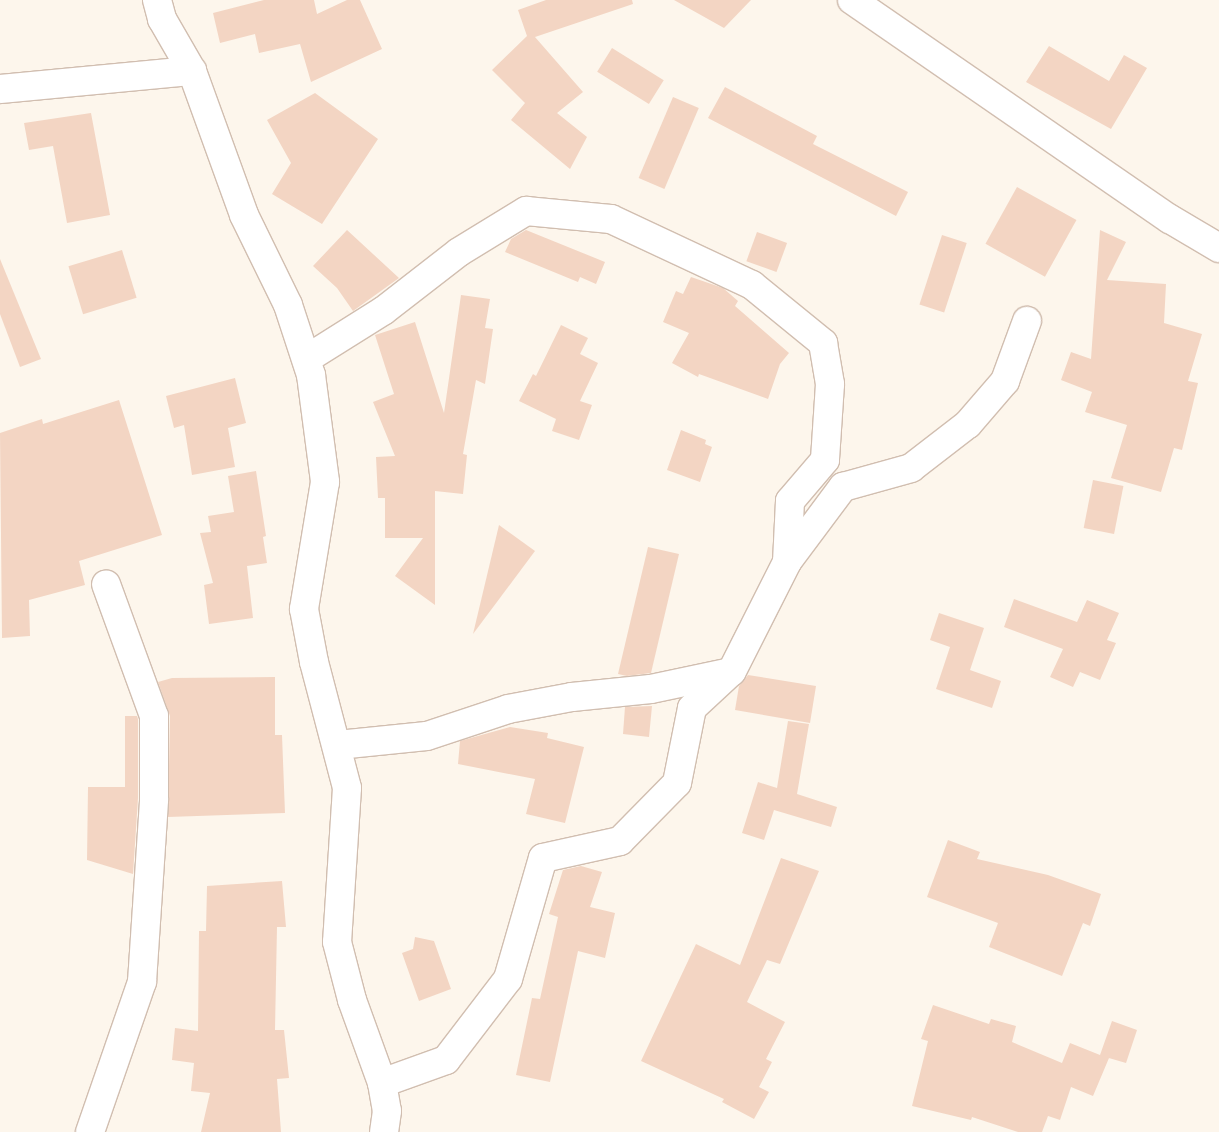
<!DOCTYPE html>
<html>
<head>
<meta charset="utf-8">
<style>
  body { margin:0 }
  #map { position:relative; width:1219px; height:1132px; overflow:hidden; background:#fdf6ec; font-family:Inter,sans-serif }
  div>[style] { position:absolute }
  .building>* { inset:0; background:#f3d5c3; transform-origin:0 0 }
  .roads { filter:drop-shadow(1px 0 #d1beb0) drop-shadow(-1px 0 #d1beb0) drop-shadow(0 1px #d1beb0) drop-shadow(0 -1px #d1beb0) }
  .minor>* { height:28px; margin:-14px; padding:0 14px; transform-origin:14px; border-radius:14px; background:#fff }
  span { translate:-50% -50%; white-space:nowrap; text-align:center; line-height:1.15; -webkit-text-stroke:4px #fffaf3; paint-order:stroke }
</style>
</head>
<body>
<div id="map">
  <div class="building">
    <div style="clip-path:polygon(264px 0,314px 0,317px 14px,347px 0,360px 0,382px 49px,311px 82px,300px 44px,259px 53px,255px 34px,220px 43px,213px 13px)"></div>
    <div style="clip-path:polygon(546px 0,632px 0,633px 4px,535px 37px,583px 92px,557px 113px,587px 137px,570px 169px,511px 120px,525px 103px,492px 70px,527px 36px,518px 10px)"></div>
    <div style="clip-path:polygon(674px 0,751px 0,724px 28px)"></div>
    <div style="clip-path:polygon(1049px 46px,1109px 81px,1124px 55px,1147px 68px,1111px 129px,1026px 82px)"></div>
    <div style="left:612px;top:48px;width:61px;height:28px;rotate:32deg"></div>
    <div style="clip-path:polygon(725px 87px,817px 136px,813px 144px,908px 192px,896px 216px,708px 118px)"></div>
    <div style="clip-path:polygon(315px 93px,378px 139px,322px 224px,272px 194px,291px 163px,267px 120px)"></div>
    <div style="left:673px;top:97px;width:28px;height:88px;rotate:23deg"></div>
    <div style="clip-path:polygon(91px 113px,110px 215px,67px 223px,53px 146px,29px 150px,24px 123px)"></div>
    <div style="left:1017px;top:187px;width:68px;height:65px;rotate:29deg"></div>
    <div style="clip-path:polygon(347px 230px,399px 278px,353px 311px,337px 288px,313px 266px)"></div>
    <div style="clip-path:polygon(526px 230px,605px 262px,596px 284px,580px 277px,578px 282px,505px 252px,511px 239px)"></div>
    <div style="clip-path:polygon(1100px 230px,1126px 242px,1107px 280px,1166px 284px,1164px 323px,1202px 334px,1188px 381px,1198px 383px,1182px 450px,1174px 448px,1161px 492px,1111px 478px,1127px 425px,1085px 412px,1092px 392px,1061px 380px,1071px 352px,1091px 359px)"></div>
    <div style="left:757px;top:232px;width:32px;height:31px;rotate:20deg"></div>
    <div style="left:942px;top:235px;width:26px;height:73px;rotate:18deg"></div>
    <div style="left:122px;top:250px;width:50px;height:56px;rotate:73deg"></div>
    <div style="clip-path:polygon(0 259px,41px 359px,20px 367px,0 314px)"></div>
    <div style="clip-path:polygon(691px 277px,723px 288px,738px 301px,735px 306px,789px 353px,780px 364px,768px 399px,699px 374px,698px 377px,672px 363px,689px 333px,663px 322px,676px 291px,683px 294px)"></div>
    <div style="clip-path:polygon(461px 295px,490px 299px,485px 328px,493px 329px,485px 384px,476px 380px,463px 454px,467px 455px,463px 494px,435px 491px,435px 605px,395px 576px,423px 538px,385px 538px,385px 498px,378px 498px,376px 457px,395px 456px,373px 402px,394px 394px,375px 335px,415px 322px,444px 413px)"></div>
    <div style="clip-path:polygon(561px 325px,588px 338px,580px 354px,598px 363px,580px 401px,592px 405px,579px 440px,552px 431px,556px 419px,519px 401px,533px 374px,536px 376px)"></div>
    <div style="clip-path:polygon(235px 378px,246px 423px,228px 428px,235px 467px,192px 475px,184px 425px,174px 428px,166px 396px)"></div>
    <div style="clip-path:polygon(119px 400px,162px 535px,79px 561px,85px 585px,29px 600px,30px 636px,2px 638px,0 433px,42px 419px,43px 424px)"></div>
    <div style="clip-path:polygon(681px 430px,706px 440px,705px 444px,712px 447px,700px 482px,667px 470px)"></div>
    <div style="clip-path:polygon(256px 471px,266px 536px,263px 537px,267px 563px,247px 566px,253px 618px,209px 624px,204px 585px,213px 583px,200px 533px,211px 532px,208px 516px,234px 512px,228px 476px)"></div>
    <div style="left:1093px;top:480px;width:31px;height:49px;rotate:11deg"></div>
    <div style="clip-path:polygon(499px 525px,535px 551px,473px 634px)"></div>
    <div style="clip-path:polygon(648px 547px,679px 554px,651px 673px,627px 676px,618px 674px)"></div>
    <div style="clip-path:polygon(1014px 599px,1077px 622px,1087px 600px,1119px 613px,1107px 640px,1116px 643px,1100px 680px,1080px 672px,1073px 687px,1050px 677px,1063px 649px,1004px 627px)"></div>
    <div style="clip-path:polygon(939px 613px,984px 628px,970px 670px,1001px 681px,992px 708px,936px 689px,950px 647px,930px 640px)"></div>
    <div style="clip-path:polygon(748px 675px,816px 686px,810px 723px,735px 710px,739px 686px)"></div>
    <div style="clip-path:polygon(275px 677px,275px 735px,282px 735px,285px 813px,168px 817px,170px 716px,158px 682px,172px 678px)"></div>
    <div style="clip-path:polygon(652px 706px,649px 737px,623px 734px,625px 707px)"></div>
    <div style="clip-path:polygon(125px 716px,137px 716px,138px 719px,138px 798px,133px 874px,87px 860px,88px 787px,125px 787px)"></div>
    <div style="clip-path:polygon(788px 721px,809px 724px,797px 794px,837px 807px,831px 827px,774px 810px,764px 840px,742px 833px,758px 782px,777px 788px)"></div>
    <div style="clip-path:polygon(510px 727px,548px 733px,547px 738px,584px 747px,565px 823px,526px 814px,535px 779px,458px 764px,460px 741px)"></div>
    <div style="clip-path:polygon(948px 840px,980px 852px,977px 859px,1048px 875px,1101px 894px,1090px 926px,1083px 923px,1062px 976px,989px 947px,998px 923px,927px 897px)"></div>
    <div style="clip-path:polygon(781px 858px,819px 871px,780px 964px,767px 960px,747px 1002px,785px 1022px,766px 1059px,772px 1062px,759px 1087px,769px 1092px,754px 1119px,722px 1102px,724px 1099px,641px 1061px,696px 944px,740px 965px)"></div>
    <div style="clip-path:polygon(581px 866px,602px 872px,590px 907px,615px 913px,605px 958px,578px 951px,550px 1082px,516px 1075px,532px 998px,540px 999px,558px 917px,549px 914px,563px 870px)"></div>
    <div style="clip-path:polygon(282px 881px,286px 927px,277px 927px,275px 1030px,284px 1030px,289px 1078px,277px 1079px,281px 1132px,201px 1132px,210px 1093px,191px 1091px,194px 1063px,172px 1060px,175px 1028px,198px 1031px,199px 931px,206px 931px,207px 886px)"></div>
    <div style="clip-path:polygon(415px 937px,434px 941px,451px 989px,419px 1001px,402px 953px,413px 949px)"></div>
    <div style="clip-path:polygon(933px 1005px,989px 1024px,991px 1019px,1016px 1026px,1012px 1042px,1062px 1063px,1070px 1043px,1100px 1055px,1112px 1021px,1137px 1030px,1126px 1063px,1102px 1056px,1109px 1058px,1093px 1096px,1071px 1087px,1060px 1120px,1048px 1116px,1042px 1132px,1018px 1132px,972px 1117px,971px 1120px,912px 1106px,928px 1041px,921px 1039px)"></div>
  </div>
  <div class="roads">
    <div class="minor">
      <div style="left:157px;top:0;width:20px;rotate:75deg"></div>
      <div style="left:162px;top:19px;width:60px;rotate:60deg"></div>
      <div style="left:192px;top:71px;width:153px;rotate:70.1deg"></div>
      <div style="left:244px;top:215px;width:100px;rotate:63.9deg"></div>
      <div style="left:288px;top:305px;width:74px;rotate:71.8deg"></div>
      <div style="left:311px;top:375px;width:108px;rotate:82.5deg"></div>
      <div style="left:325px;top:482px;width:129px;rotate:99.4deg"></div>
      <div style="left:304px;top:609px;width:54px;rotate:79.3deg"></div>
      <div style="left:314px;top:662px;width:130px;rotate:75.3deg"></div>
      <div style="left:347px;top:788px;width:154px;rotate:93.7deg"></div>
      <div style="left:337px;top:942px;width:60px;rotate:75.5deg"></div>
      <div style="left:352px;top:1000px;width:88px;rotate:70.1deg"></div>
      <div style="left:382px;top:1083px;width:28px;rotate:80deg"></div>
      <div style="left:387px;top:1111px;width:21px;rotate:98deg"></div>
      <div style="left:852px;top:0;width:386px;rotate:34.6deg"></div>
      <div style="left:1170px;top:219px;width:57px;rotate:30.6deg"></div>
      <div style="left:0;top:89px;width:193px;rotate:-5.4deg"></div>
      <div style="left:308px;top:358px;width:89px;rotate:-32.1deg"></div>
      <div style="left:383px;top:311px;width:96px;rotate:-37.8deg"></div>
      <div style="left:459px;top:252px;width:79px;rotate:-31.5deg"></div>
      <div style="left:526px;top:211px;width:85px;rotate:5.4deg"></div>
      <div style="left:611px;top:219px;width:156px;rotate:25.1deg"></div>
      <div style="left:752px;top:285px;width:92px;rotate:39.2deg"></div>
      <div style="left:823px;top:343px;width:42px;rotate:80.3deg"></div>
      <div style="left:830px;top:384px;width:76px;rotate:93.8deg"></div>
      <div style="left:825px;top:460px;width:54px;rotate:130.5deg"></div>
      <div style="left:790px;top:501px;width:61px;rotate:92.8deg"></div>
      <div style="left:338px;top:745px;width:89px;rotate:-5.8deg"></div>
      <div style="left:427px;top:736px;width:85px;rotate:-18.4deg"></div>
      <div style="left:508px;top:709px;width:65px;rotate:-10.6deg"></div>
      <div style="left:572px;top:697px;width:79px;rotate:-5.8deg"></div>
      <div style="left:651px;top:689px;width:82px;rotate:-12deg"></div>
      <div style="left:382px;top:1083px;width:68px;rotate:-19.8deg"></div>
      <div style="left:446px;top:1060px;width:102px;rotate:-52.6deg"></div>
      <div style="left:508px;top:979px;width:126px;rotate:-73.9deg"></div>
      <div style="left:543px;top:858px;width:79px;rotate:-12.4deg"></div>
      <div style="left:620px;top:841px;width:81px;rotate:-45.5deg"></div>
      <div style="left:677px;top:783px;width:76px;rotate:-78.7deg"></div>
      <div style="left:692px;top:708px;width:54px;rotate:-42.8deg"></div>
      <div style="left:732px;top:671px;width:122px;rotate:-63.2deg"></div>
      <div style="left:787px;top:562px;width:94px;rotate:-53.3deg"></div>
      <div style="left:843px;top:487px;width:71px;rotate:-15.6deg"></div>
      <div style="left:911px;top:468px;width:72px;rotate:-37.7deg"></div>
      <div style="left:968px;top:424px;width:57px;rotate:-49.3deg"></div>
      <div style="left:1005px;top:381px;width:64px;rotate:-69.9deg"></div>
      <div style="left:90px;top:1132px;width:159px;rotate:-70.9deg"></div>
      <div style="left:142px;top:982px;width:183px;rotate:-86.2deg"></div>
      <div style="left:154px;top:799px;width:83px;rotate:-90deg"></div>
      <div style="left:154px;top:716px;width:140px;rotate:-110deg"></div>
    </div>
  </div>
</div>
</body>
</html>
